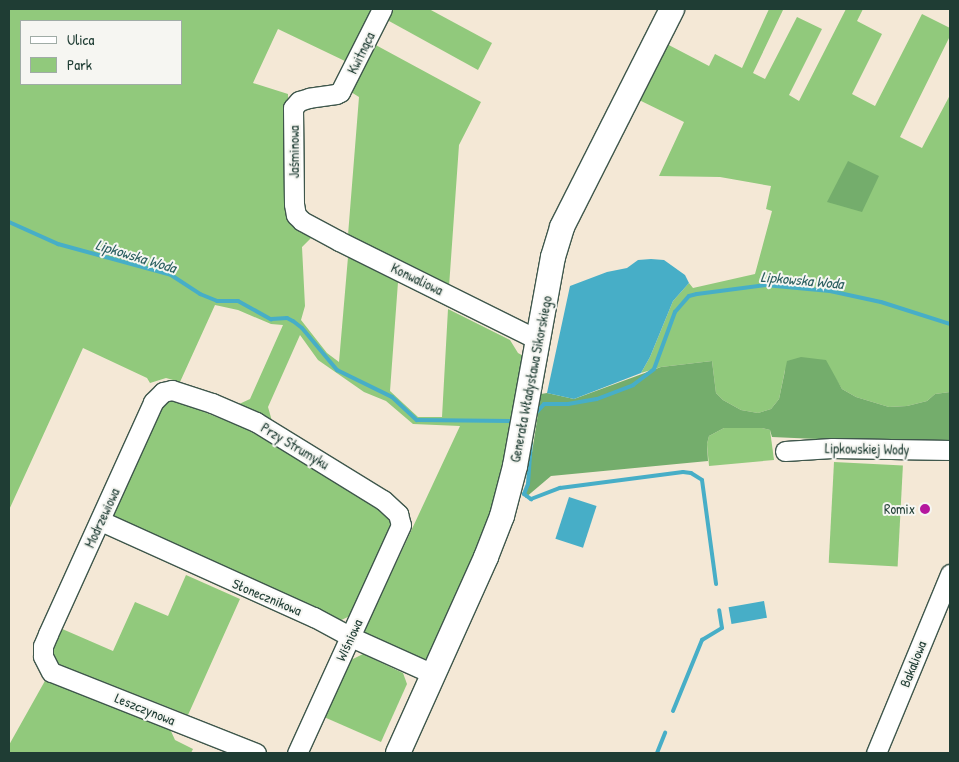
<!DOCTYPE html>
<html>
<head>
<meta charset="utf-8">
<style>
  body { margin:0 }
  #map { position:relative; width:959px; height:762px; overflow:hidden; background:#f4e8d6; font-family:"Patrick Hand",sans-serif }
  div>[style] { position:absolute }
  .green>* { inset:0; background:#91c97c; transform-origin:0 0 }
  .forest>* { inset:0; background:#74ad6c }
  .water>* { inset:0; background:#47aec7; transform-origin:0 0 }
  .stream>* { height:4px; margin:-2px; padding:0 2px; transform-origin:2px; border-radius:2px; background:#47aec7 }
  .roads { filter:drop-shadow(1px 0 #3f574c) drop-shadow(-1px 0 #3f574c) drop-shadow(0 1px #3f574c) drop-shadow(0 -1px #3f574c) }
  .minor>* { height:19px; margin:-9.5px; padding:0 9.5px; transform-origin:9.5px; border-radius:9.5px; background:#fff }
  .major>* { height:24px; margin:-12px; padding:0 12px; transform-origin:12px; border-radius:12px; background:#fff }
  .dots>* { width:14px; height:14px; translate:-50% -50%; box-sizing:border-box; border:2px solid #f6f6f2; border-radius:50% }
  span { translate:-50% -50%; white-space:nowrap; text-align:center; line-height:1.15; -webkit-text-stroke:4px #f6f6f2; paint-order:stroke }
  .street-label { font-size:14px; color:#1f3d34 }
  .poi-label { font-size:14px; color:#1f3d34 }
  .right { translate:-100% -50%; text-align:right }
  .water-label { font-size:15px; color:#2b5f60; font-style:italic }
  .frame { position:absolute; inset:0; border:10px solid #1f3d34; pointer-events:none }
  .legend { position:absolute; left:20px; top:20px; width:162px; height:65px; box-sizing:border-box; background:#f6f6f2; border:1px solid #a0aca6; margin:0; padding:6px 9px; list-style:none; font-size:15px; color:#1f3d34 }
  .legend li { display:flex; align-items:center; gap:10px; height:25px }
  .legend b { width:25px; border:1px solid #a0aca6 }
</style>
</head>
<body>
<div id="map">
  <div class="green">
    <div style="clip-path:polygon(evenodd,9px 9px,372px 9px,347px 62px,278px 29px,253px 83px,288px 94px,291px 225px,311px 238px,302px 247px,305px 306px,301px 320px,327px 353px,339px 362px,348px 257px,398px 282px,390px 391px,418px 417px,442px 417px,448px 309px,510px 340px,518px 353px,527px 358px,491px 511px,457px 603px,426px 662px,363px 634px,460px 426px,413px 424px,386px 401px,364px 392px,318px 360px,300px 335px,268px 407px,272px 421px,237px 405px,250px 399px,283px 325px,271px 324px,238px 310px,215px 305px,180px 382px,166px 378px,150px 383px,147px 378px,83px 348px,9px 510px,9px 9px,21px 21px,181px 21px,181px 84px,21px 84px,21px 21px)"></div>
    <div style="clip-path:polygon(384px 9px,429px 9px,492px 43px,478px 70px,389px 21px,380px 16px)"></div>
    <div style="clip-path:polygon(769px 9px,783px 10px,753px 73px,765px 79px,797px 17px,822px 29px,789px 95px,799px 101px,846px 9px,863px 9px,857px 21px,882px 34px,852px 94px,875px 106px,922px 14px,950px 28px,950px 36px,900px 137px,922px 148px,950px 95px,950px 392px,935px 394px,927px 401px,907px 406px,889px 407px,856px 397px,842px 389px,834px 376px,785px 370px,779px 399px,771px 409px,758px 413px,741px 410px,723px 400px,716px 393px,712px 361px,661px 367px,641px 373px,650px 357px,673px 301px,689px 283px,693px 288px,755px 274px,772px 211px,766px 209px,771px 186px,720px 177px,659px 176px,684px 122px,635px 98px,663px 42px,709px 66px,715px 54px,742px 68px)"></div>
    <div style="clip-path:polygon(372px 43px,481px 102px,459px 145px,449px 287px,348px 235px,359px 97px,351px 92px)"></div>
    <div style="clip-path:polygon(172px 399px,244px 428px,264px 439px,389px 515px,392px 527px,350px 616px,337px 622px,117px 523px,112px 512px,161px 403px)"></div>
    <div style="clip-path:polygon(724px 428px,762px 428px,770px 430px,774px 460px,709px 466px,707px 444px,709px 436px)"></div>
    <div style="left:834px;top:462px;width:69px;height:101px;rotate:3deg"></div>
    <div style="clip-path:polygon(186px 575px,240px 599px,188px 715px,53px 662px,51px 647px,60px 628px,113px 651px,135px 602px,168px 616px)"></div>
    <div style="clip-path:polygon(363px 654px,403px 673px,407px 684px,381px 742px,324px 717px,351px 660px)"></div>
    <div style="clip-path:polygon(46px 679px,170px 729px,175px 740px,193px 749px,191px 753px,9px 753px,9px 745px)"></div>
  </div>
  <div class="forest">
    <div style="clip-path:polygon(848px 161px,879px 176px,862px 212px,827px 202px)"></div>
    <div style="clip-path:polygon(801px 357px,826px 360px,842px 389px,856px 397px,889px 407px,907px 406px,927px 401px,935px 394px,950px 392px,950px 445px,772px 437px,770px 430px,762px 428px,724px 428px,709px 436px,707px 444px,708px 461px,551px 476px,525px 498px,541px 394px,547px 393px,574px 399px,661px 367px,712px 361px,716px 393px,723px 400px,741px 410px,758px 413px,771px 409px,779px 399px,787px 361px)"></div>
  </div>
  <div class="water">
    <div style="clip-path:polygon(651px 259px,664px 260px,685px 275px,689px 283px,673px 301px,650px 357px,641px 373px,574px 399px,547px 393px,570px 286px,607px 272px,627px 268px,638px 260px)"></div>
    <div style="left:569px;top:497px;width:29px;height:44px;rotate:18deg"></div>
    <div style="left:764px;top:601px;width:17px;height:36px;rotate:80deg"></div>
  </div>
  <div class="stream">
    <div style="left:9px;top:222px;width:54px;rotate:24.2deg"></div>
    <div style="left:58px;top:244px;width:117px;rotate:15.3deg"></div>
    <div style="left:171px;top:275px;width:35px;rotate:33deg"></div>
    <div style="left:200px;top:294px;width:18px;rotate:22deg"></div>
    <div style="left:217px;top:301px;width:21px"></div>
    <div style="left:238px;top:301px;width:38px;rotate:29deg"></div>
    <div style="left:271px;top:319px;width:16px;rotate:-4deg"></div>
    <div style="left:287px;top:318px;width:7px;rotate:27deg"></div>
    <div style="left:293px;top:321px;width:11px;rotate:38deg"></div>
    <div style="left:302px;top:328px;width:55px;rotate:50.2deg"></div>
    <div style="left:337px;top:370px;width:61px;rotate:26.1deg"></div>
    <div style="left:392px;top:397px;width:34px;rotate:43deg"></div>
    <div style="left:417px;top:420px;width:99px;rotate:0.6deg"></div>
    <div style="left:536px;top:413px;width:12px;rotate:-48deg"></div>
    <div style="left:544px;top:404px;width:24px"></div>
    <div style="left:568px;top:404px;width:29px;rotate:-10deg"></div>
    <div style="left:597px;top:399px;width:39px;rotate:-21deg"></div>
    <div style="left:633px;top:385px;width:26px;rotate:-37deg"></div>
    <div style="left:654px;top:369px;width:61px;rotate:-69.8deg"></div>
    <div style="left:675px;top:312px;width:21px;rotate:-49deg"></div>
    <div style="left:689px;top:296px;width:8px;rotate:-14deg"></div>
    <div style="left:697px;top:294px;width:69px;rotate:-7.5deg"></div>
    <div style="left:765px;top:285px;width:65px;rotate:5.3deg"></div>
    <div style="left:830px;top:291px;width:52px;rotate:12.2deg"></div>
    <div style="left:881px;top:302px;width:72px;rotate:17.7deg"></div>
    <div style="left:531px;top:441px;width:43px;rotate:94deg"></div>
    <div style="left:528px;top:484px;width:11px;rotate:112deg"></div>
    <div style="left:524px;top:494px;width:9px;rotate:36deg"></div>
    <div style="left:531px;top:499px;width:31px;rotate:-21deg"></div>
    <div style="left:560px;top:488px;width:124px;rotate:-7.4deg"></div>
    <div style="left:683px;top:472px;width:8px;rotate:7deg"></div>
    <div style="left:691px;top:473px;width:13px;rotate:32deg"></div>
    <div style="left:702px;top:480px;width:105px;rotate:82.3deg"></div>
    <div style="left:673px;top:711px;width:77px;rotate:-67.8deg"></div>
    <div style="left:702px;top:640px;width:23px;rotate:-31deg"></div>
    <div style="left:722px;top:628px;width:18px;rotate:-99deg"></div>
    <div style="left:657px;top:753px;width:22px;rotate:-68deg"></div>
  </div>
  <div class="roads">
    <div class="minor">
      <div style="left:382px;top:9px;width:93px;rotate:116.8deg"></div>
      <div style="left:340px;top:92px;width:4px;rotate:153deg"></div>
      <div style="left:336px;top:94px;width:27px;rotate:172deg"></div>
      <div style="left:309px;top:98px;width:10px;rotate:163deg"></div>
      <div style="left:299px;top:101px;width:9px;rotate:131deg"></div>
      <div style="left:293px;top:108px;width:96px;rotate:89.4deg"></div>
      <div style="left:294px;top:204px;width:11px;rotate:80deg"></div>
      <div style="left:296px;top:215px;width:8px;rotate:45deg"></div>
      <div style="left:302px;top:221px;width:42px;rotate:28.4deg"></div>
      <div style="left:339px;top:241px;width:222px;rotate:26.4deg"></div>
      <div style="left:785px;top:451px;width:47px;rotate:-3.7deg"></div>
      <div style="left:832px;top:448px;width:118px;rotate:1deg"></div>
      <div style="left:101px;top:521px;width:234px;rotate:24.3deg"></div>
      <div style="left:314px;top:617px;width:42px;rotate:28.4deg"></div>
      <div style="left:351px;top:637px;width:90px;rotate:24.3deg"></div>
      <div style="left:256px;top:753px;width:220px;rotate:-158.4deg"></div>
      <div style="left:51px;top:672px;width:18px;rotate:-117deg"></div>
      <div style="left:43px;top:656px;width:10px;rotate:-90deg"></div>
      <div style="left:43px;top:646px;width:13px;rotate:-67deg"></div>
      <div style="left:48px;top:634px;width:255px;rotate:-65.6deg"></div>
      <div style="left:153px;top:402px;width:14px;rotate:-45deg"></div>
      <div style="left:163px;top:392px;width:9px;rotate:-13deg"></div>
      <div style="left:172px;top:390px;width:42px;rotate:18deg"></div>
      <div style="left:212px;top:403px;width:48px;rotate:23.4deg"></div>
      <div style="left:256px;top:422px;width:149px;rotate:31.6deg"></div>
      <div style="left:383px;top:500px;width:21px;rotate:43deg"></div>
      <div style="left:398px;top:514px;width:11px;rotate:75deg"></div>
      <div style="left:401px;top:525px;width:251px;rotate:114.5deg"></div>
      <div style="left:876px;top:753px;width:194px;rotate:-67.5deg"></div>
    </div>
    <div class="major">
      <div style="left:398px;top:753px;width:215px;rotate:-65.8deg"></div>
      <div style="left:486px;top:557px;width:44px;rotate:-68.7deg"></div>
      <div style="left:502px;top:516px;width:52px;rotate:-75.4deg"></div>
      <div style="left:515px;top:466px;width:212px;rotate:-79.7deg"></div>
      <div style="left:553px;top:257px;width:31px;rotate:-73deg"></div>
      <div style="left:562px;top:227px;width:244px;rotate:-63.2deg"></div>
    </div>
  </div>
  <div class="dots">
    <div style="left:925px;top:509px;background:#b5179e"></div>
  </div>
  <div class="street-label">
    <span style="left:361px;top:53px;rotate:-64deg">Kwitnąca</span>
    <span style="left:294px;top:152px;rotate:-90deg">Jaśminowa</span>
    <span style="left:417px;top:279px;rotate:26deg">Konwaliowa</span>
    <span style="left:531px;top:379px;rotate:-79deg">Generała Władysława Sikorskiego</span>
    <span style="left:295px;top:446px;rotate:31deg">Przy Strumyku</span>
    <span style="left:867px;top:449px;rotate:1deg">Lipkowskiej Wody</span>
    <span style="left:102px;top:518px;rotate:-65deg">Modrzewiowa</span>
    <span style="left:267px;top:597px;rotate:23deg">Słonecznikowa</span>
    <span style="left:349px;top:640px;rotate:-65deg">Wiśniowa</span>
    <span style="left:913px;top:664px;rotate:-68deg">Bakaliowa</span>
    <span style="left:145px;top:709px;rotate:22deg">Leszczynowa</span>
  </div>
  <div class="poi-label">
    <span class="right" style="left:915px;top:509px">Romix</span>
  </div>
  <div class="water-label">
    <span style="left:136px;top:256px;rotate:17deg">Lipkowska Woda</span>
    <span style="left:802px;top:280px;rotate:5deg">Lipkowska Woda</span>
  </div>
  <div class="frame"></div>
  <ul class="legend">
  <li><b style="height:6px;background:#fff"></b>Ulica</li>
  <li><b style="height:14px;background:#91c97c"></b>Park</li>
  </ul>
</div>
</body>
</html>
